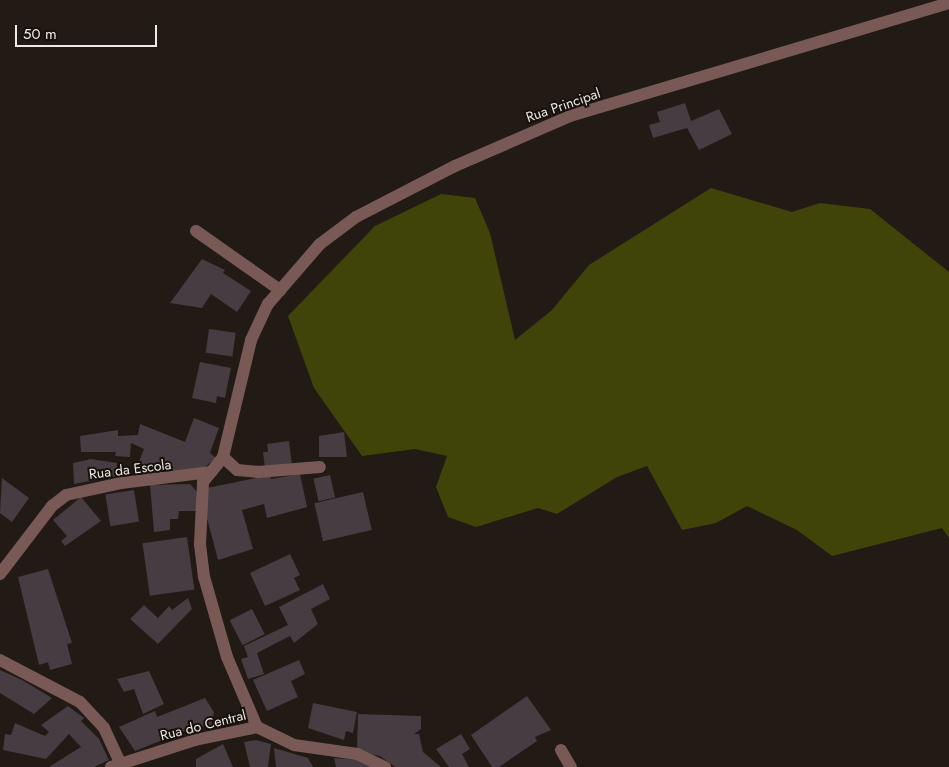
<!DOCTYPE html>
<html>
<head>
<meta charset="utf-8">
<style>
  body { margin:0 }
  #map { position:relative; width:949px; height:767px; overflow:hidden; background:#211a15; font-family:Jost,sans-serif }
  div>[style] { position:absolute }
  .green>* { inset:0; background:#414409 }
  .building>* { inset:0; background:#463c41; transform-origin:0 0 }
  .minor>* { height:12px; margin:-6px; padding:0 6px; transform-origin:6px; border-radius:6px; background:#785955 }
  span { translate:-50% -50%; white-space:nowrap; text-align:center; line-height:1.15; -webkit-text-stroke:4px #18110c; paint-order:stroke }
  .street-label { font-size:14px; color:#ede9e5 }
  .scale { position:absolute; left:15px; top:25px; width:142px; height:22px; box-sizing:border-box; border:2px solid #ede9e5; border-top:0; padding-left:6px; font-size:15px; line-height:18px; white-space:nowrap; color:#ede9e5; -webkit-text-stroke:4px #18110c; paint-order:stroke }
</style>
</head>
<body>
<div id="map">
  <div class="green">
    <div style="clip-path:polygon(711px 188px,792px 212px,820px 203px,870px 209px,949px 272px,949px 538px,942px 528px,832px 556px,797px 530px,747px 506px,716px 523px,682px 530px,647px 466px,617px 477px,557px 514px,538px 508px,476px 527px,448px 517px,436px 487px,447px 456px,415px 449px,362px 456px,314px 388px,288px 316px,375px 226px,441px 194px,475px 198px,490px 233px,515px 340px,552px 310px,589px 265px)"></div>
  </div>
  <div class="building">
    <div style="clip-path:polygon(685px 103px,691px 121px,719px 109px,732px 134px,699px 150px,687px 128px,653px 138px,649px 125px,660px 122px,657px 112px)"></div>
    <div style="clip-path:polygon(202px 259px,225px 270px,223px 273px,251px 291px,237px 312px,211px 294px,202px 308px,170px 303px)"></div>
    <div style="left:209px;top:329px;width:27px;height:24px;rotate:8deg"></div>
    <div style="clip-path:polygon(200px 362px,231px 368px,225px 398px,217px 396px,216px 403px,192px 398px)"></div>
    <div style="clip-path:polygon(194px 418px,219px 428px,210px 453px,216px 458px,205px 467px,175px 473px,138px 464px,144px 449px,131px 443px,130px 457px,115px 456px,116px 452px,81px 452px,80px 436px,118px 430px,118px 436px,138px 435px,140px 424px,185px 442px)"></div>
    <div style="clip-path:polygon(344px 432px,347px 457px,319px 457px,319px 436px)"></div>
    <div style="clip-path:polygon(289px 441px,292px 465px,265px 468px,263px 452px,268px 452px,267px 444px)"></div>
    <div style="clip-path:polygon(91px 459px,117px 463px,117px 476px,74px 484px,73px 463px)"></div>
    <div style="clip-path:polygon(300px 474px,307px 507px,267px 518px,264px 504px,242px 510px,253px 549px,218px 560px,207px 518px,207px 488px,270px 475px,271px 479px)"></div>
    <div style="left:330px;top:475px;width:23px;height:17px;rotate:77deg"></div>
    <div style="clip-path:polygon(2px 478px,29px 498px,12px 522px,0 513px)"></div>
    <div style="clip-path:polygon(190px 484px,198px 493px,199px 511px,179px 511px,178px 519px,170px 519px,170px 530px,154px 532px,150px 485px)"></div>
    <div style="left:134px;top:490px;width:32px;height:29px;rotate:81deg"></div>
    <div style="left:363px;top:492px;width:39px;height:50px;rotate:77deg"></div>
    <div style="clip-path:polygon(81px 497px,101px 521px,65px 546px,61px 541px,67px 536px,53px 520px)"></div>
    <div style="left:187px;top:537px;width:53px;height:45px;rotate:82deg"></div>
    <div style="clip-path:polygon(290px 554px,300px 575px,294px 578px,300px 590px,265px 606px,250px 573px)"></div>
    <div style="clip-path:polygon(48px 569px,72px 643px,67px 644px,72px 664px,50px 670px,48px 662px,39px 665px,18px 577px)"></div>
    <div style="clip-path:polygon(323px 584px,330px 599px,311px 609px,318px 624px,294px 643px,290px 636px,257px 653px,264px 674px,248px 679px,241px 659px,248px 657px,244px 646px,288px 625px,279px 607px)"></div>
    <div style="clip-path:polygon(188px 598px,192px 609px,158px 644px,130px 619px,144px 605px,158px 618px,169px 606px,172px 610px)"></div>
    <div style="left:252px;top:609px;width:28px;height:25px;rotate:63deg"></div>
    <div style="clip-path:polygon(299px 660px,305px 674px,291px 681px,298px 697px,267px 711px,253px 680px)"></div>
    <div style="clip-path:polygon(0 670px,22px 680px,52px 698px,34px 714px,0 693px)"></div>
    <div style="clip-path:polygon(149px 671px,164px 704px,143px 714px,134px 689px,124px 692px,117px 679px)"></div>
    <div style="clip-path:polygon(527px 696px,551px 730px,535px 737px,537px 741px,499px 767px,492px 767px,471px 735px)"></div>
    <div style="clip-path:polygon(205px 698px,214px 712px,211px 726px,195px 727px,135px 751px,119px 727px,155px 711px,157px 717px)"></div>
    <div style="clip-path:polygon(313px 703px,357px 712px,353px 733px,346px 731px,344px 740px,308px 728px)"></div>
    <div style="clip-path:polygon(68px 706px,84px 718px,81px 721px,99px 739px,109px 760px,94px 767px,49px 767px,81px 747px,69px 734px,46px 759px,3px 750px,5px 734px,11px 735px,15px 723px,45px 736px,49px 732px,41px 725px)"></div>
    <div style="clip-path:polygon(358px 714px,421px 716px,421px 729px,414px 734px,419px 734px,423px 752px,441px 767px,395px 767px,380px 756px,357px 751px)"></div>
    <div style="clip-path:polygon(461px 734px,470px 749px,462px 754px,469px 767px,449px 767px,436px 749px)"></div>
    <div style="clip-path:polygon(256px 740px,271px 744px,268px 767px,250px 767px,244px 742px)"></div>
    <div style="clip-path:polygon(223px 744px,233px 767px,196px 767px,196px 759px)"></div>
    <div style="clip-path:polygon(274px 748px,308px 758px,313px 767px,276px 767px)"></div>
    <div style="clip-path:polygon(334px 758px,373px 761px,379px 767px,336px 767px)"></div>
  </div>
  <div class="minor">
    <div style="left:196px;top:231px;width:103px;rotate:35.1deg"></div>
    <div style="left:223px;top:457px;width:19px;rotate:43deg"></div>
    <div style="left:237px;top:470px;width:21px;rotate:5deg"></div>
    <div style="left:258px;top:472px;width:62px;rotate:-4.6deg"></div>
    <div style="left:0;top:574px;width:86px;rotate:-52.6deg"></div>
    <div style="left:52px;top:506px;width:18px;rotate:-38deg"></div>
    <div style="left:66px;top:495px;width:56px;rotate:-12.3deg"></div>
    <div style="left:121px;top:483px;width:91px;rotate:-7deg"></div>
    <div style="left:0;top:660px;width:90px;rotate:27.7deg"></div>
    <div style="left:80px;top:702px;width:35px;rotate:47deg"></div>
    <div style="left:104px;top:728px;width:38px;rotate:65deg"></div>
    <div style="left:257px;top:727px;width:76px;rotate:-113.2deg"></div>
    <div style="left:227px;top:657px;width:83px;rotate:-106deg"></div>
    <div style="left:204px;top:577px;width:33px;rotate:-97deg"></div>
    <div style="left:200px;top:544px;width:62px;rotate:-87.2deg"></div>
    <div style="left:203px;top:482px;width:32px;rotate:-51deg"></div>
    <div style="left:223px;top:457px;width:120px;rotate:-76.5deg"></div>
    <div style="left:251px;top:340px;width:40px;rotate:-65deg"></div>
    <div style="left:268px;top:304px;width:79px;rotate:-49.1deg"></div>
    <div style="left:320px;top:244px;width:45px;rotate:-36.9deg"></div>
    <div style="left:356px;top:217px;width:111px;rotate:-27.3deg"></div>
    <div style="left:455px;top:166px;width:125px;rotate:-23.5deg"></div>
    <div style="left:570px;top:116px;width:395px;rotate:-16.6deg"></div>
    <div style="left:561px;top:750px;width:20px;rotate:60deg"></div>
    <div style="left:111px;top:767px;width:88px;rotate:-17.8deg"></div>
    <div style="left:195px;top:740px;width:63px;rotate:-11.8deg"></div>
    <div style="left:257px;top:727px;width:41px;rotate:25.9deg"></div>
    <div style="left:294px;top:745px;width:64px;rotate:8.1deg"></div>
    <div style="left:357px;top:754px;width:31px;rotate:25deg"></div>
  </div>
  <div class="street-label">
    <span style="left:563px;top:105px;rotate:-19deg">Rua Principal</span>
    <span style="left:130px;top:469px;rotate:-7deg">Rua da Escola</span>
    <span style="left:203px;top:725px;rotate:-14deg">Rua do Central</span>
  </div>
  <div class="scale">50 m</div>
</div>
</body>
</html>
